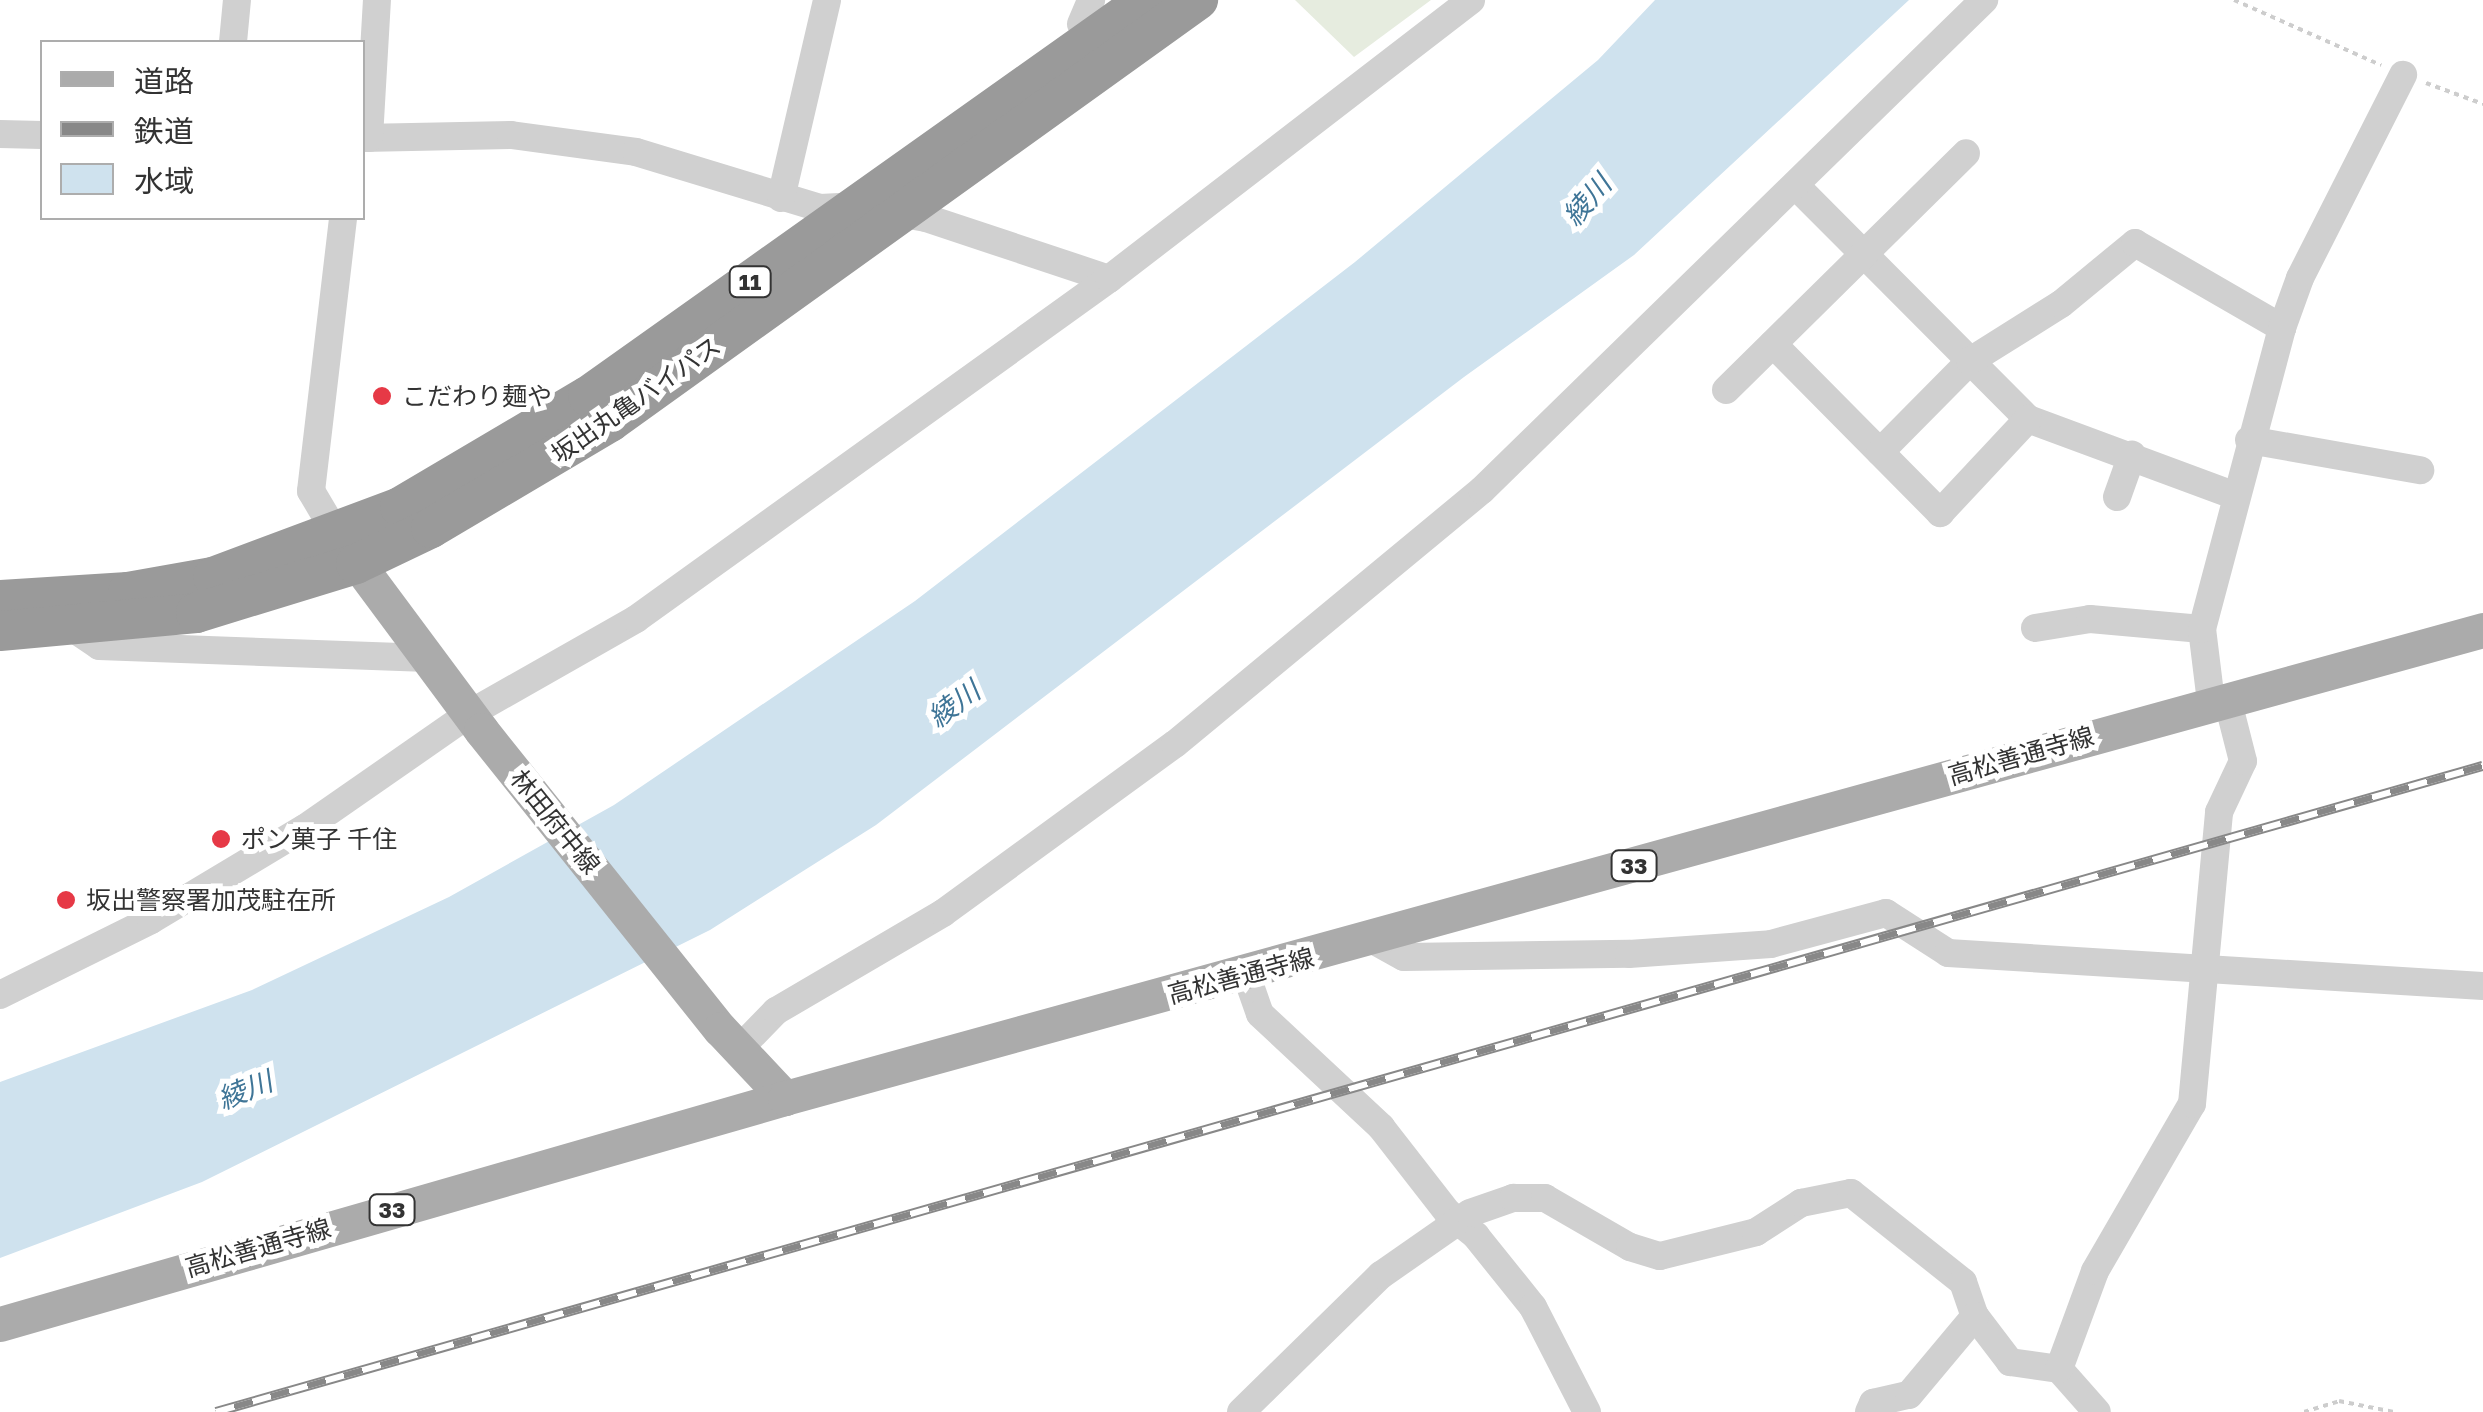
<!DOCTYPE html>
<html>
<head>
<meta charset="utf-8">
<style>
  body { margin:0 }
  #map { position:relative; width:2483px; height:1412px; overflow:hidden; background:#fff; font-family:"Golos Text","Noto Sans JP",sans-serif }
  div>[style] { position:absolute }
  .green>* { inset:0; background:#e6ecdf }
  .water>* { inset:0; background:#cfe2ee }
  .path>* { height:4px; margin-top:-2px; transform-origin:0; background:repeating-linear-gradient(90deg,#cdcdcd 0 5px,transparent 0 10px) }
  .minor>* { height:28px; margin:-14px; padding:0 14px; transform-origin:14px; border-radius:14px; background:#d0d0d0 }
  .major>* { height:35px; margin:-17.5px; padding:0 17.5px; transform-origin:17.5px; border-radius:17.5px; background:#ababab }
  .highway>* { height:40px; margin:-20px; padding:0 20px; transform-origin:20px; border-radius:20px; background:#9a9a9a }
  .rail>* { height:10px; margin-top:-5px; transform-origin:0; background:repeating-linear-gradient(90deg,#fff 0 19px,#888 0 38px); box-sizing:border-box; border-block:2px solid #888 }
  .dots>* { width:28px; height:28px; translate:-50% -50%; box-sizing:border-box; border:5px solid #fff; border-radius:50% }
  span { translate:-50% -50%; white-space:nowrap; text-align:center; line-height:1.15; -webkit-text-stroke:10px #fff; paint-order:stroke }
  .shield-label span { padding:2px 8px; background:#fff; border:2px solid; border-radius:8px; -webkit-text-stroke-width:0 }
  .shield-label { font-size:22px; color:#333; font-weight:700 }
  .poi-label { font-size:25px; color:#333 }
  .left { translate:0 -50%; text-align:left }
  .street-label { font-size:25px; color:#333 }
  .water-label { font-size:28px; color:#3f7597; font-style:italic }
  .legend { position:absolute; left:40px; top:40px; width:325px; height:180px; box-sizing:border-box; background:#fff; border:2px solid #adadad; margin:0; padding:12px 18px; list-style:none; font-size:30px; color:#333 }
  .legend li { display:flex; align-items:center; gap:20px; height:50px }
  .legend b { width:50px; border:2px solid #adadad }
</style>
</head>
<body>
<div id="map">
  <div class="green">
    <div style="clip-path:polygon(1295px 0,1431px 0,1354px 57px)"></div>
  </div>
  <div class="water">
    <div style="clip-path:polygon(1655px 0,1909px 0,1634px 255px,1464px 377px,876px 825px,710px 930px,202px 1182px,0 1258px,0 1082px,252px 990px,449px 897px,614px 805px,915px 601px,1355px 262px,1598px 60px)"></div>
  </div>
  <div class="path">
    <div style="left:2234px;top:0;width:161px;rotate:23.9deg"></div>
    <div style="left:2426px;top:83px;width:61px;rotate:20.2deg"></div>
    <div style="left:2304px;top:1412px;width:37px;rotate:-17deg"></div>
    <div style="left:2339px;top:1401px;width:56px;rotate:11.3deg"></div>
  </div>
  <div class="minor">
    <div style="left:1081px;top:24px;width:26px;rotate:-67deg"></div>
    <div style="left:233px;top:42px;width:42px;rotate:-84.6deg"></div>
    <div style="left:0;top:134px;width:42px;rotate:1.4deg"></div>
    <div style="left:362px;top:138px;width:149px;rotate:-1.2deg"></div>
    <div style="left:511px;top:135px;width:126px;rotate:7.7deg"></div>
    <div style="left:636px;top:152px;width:192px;rotate:16.9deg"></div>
    <div style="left:820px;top:208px;width:39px;rotate:-3deg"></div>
    <div style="left:859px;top:206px;width:68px;rotate:10.2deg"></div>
    <div style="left:926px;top:218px;width:193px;rotate:18.4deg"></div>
    <div style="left:369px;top:138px;width:138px;rotate:-86.7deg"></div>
    <div style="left:1796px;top:186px;width:329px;rotate:45.1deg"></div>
    <div style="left:2028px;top:419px;width:222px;rotate:20.3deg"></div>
    <div style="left:781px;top:198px;width:203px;rotate:-76.9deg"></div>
    <div style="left:1773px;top:344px;width:238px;rotate:45.3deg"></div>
    <div style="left:1940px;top:513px;width:129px;rotate:-46.9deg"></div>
    <div style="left:1726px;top:390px;width:337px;rotate:-44.6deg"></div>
    <div style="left:2249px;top:440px;width:174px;rotate:10deg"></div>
    <div style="left:1880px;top:452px;width:128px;rotate:-45.3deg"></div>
    <div style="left:1970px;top:361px;width:107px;rotate:-32.1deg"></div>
    <div style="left:2061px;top:304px;width:96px;rotate:-39.5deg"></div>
    <div style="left:2135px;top:243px;width:170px;rotate:30deg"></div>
    <div style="left:2117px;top:497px;width:45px;rotate:-70.3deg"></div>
    <div style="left:337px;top:535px;width:51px;rotate:-120.6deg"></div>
    <div style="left:311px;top:491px;width:275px;rotate:-83.3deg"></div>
    <div style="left:71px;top:627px;width:34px;rotate:34deg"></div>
    <div style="left:99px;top:646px;width:329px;rotate:2.1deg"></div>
    <div style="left:2035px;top:628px;width:56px;rotate:-9.3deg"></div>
    <div style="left:2090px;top:619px;width:112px;rotate:5.1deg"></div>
    <div style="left:2211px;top:702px;width:74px;rotate:-97deg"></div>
    <div style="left:2202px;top:629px;width:311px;rotate:-75.1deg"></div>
    <div style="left:2282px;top:328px;width:53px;rotate:-70.2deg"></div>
    <div style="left:2300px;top:278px;width:228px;rotate:-63.1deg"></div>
    <div style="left:1373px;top:940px;width:35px;rotate:29deg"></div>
    <div style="left:1404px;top:957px;width:225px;rotate:-0.8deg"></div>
    <div style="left:1629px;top:954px;width:142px;rotate:-4deg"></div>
    <div style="left:1771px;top:944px;width:119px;rotate:-15.1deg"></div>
    <div style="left:1886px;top:913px;width:74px;rotate:32.8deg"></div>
    <div style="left:1948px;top:953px;width:536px;rotate:3.53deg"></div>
    <div style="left:1246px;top:974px;width:42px;rotate:70.7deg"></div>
    <div style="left:1260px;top:1014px;width:166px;rotate:43deg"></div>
    <div style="left:1381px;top:1127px;width:109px;rotate:52.1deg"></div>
    <div style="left:1448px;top:1213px;width:36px;rotate:39deg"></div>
    <div style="left:1476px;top:1236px;width:91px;rotate:51.2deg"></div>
    <div style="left:1533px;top:1307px;width:118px;rotate:62.8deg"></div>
    <div style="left:0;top:995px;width:169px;rotate:-26.4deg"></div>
    <div style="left:151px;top:920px;width:179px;rotate:-30.9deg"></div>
    <div style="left:305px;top:828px;width:200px;rotate:-34.8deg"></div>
    <div style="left:469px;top:714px;width:192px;rotate:-29.6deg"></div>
    <div style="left:636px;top:619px;width:583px;rotate:-35.71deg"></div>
    <div style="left:1109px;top:279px;width:457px;rotate:-37.6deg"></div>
    <div style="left:739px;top:1049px;width:53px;rotate:-45.8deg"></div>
    <div style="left:776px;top:1011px;width:194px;rotate:-30.4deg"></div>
    <div style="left:943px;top:913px;width:287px;rotate:-36.1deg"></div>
    <div style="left:1175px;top:744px;width:398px;rotate:-39.6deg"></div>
    <div style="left:1482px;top:490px;width:702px;rotate:-44.31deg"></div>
    <div style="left:2059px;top:1369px;width:57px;rotate:48.5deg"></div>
    <div style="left:1241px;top:1412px;width:196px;rotate:-44.4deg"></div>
    <div style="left:1381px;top:1275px;width:108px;rotate:-34.9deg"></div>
    <div style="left:1470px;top:1213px;width:46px;rotate:-19.2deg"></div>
    <div style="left:1513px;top:1198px;width:32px"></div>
    <div style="left:1545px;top:1198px;width:98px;rotate:30deg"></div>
    <div style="left:1630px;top:1247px;width:31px;rotate:17deg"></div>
    <div style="left:1660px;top:1256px;width:99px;rotate:-14deg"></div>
    <div style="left:1756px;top:1232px;width:54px;rotate:-32.8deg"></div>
    <div style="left:1801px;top:1203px;width:51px;rotate:-11.3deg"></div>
    <div style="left:1851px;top:1193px;width:143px;rotate:38.5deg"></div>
    <div style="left:1963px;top:1282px;width:36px;rotate:71deg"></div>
    <div style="left:1975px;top:1316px;width:58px;rotate:52.7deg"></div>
    <div style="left:2010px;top:1362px;width:49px;rotate:8.1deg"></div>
    <div style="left:2059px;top:1369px;width:104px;rotate:-69.8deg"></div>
    <div style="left:2095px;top:1271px;width:193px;rotate:-59.9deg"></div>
    <div style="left:2192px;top:1104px;width:293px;rotate:-84.7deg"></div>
    <div style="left:2219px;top:812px;width:56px;rotate:-64.8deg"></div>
    <div style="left:2243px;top:761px;width:65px;rotate:-104.3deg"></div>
    <div style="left:1869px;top:1412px;width:10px;rotate:-66deg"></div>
    <div style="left:1873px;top:1403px;width:37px;rotate:-13deg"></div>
    <div style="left:1909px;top:1395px;width:103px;rotate:-50.1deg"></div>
  </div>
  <div class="major">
    <div style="left:340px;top:540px;width:237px;rotate:53.4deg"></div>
    <div style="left:481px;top:730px;width:383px;rotate:51.4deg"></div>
    <div style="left:720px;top:1029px;width:95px;rotate:46.7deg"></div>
    <div style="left:0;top:1324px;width:817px;rotate:-16.06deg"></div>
    <div style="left:785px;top:1098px;width:1761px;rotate:-15.41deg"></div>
  </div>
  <div class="highway">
    <div style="left:0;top:600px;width:128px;rotate:-3.6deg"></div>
    <div style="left:128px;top:592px;width:86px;rotate:-10deg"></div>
    <div style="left:213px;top:577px;width:200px;rotate:-20.5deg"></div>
    <div style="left:400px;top:507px;width:218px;rotate:-30.6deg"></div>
    <div style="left:588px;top:396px;width:684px;rotate:-35.36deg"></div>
    <div style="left:0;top:631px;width:197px;rotate:-5.2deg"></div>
    <div style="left:196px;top:613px;width:167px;rotate:-17deg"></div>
    <div style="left:356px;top:564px;width:83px;rotate:-25.6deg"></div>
    <div style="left:431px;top:528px;width:208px;rotate:-30.6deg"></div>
    <div style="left:610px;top:422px;width:724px;rotate:-35.67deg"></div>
  </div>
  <div class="rail">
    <div style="left:216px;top:1412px;width:2357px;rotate:-15.91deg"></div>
  </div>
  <div class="dots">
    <div style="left:382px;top:396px;background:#e63946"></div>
    <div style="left:221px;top:839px;background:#e63946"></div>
    <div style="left:66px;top:900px;background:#e63946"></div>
  </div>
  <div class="shield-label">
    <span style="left:750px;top:282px">11</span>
    <span style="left:1634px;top:866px">33</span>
    <span style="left:392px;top:1210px">33</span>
  </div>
  <div class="poi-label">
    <span class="left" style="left:402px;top:396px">こだわり麺や</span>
    <span class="left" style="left:241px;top:839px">ポン菓子 千住</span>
    <span class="left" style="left:86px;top:900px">坂出警察署加茂駐在所</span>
  </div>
  <div class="street-label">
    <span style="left:636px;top:400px;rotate:-35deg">坂出丸亀バイパス</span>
    <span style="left:2021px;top:756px;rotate:-16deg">高松善通寺線</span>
    <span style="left:555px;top:822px;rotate:51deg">林田府中線</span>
    <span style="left:1241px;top:976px;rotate:-15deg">高松善通寺線</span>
    <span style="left:258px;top:1248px;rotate:-16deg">高松善通寺線</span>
  </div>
  <div class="water-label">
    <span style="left:1587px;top:200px;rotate:-49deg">綾川</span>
    <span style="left:954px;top:704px;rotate:-37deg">綾川</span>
    <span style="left:245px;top:1090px;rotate:-22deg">綾川</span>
  </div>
  <ul class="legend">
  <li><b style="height:12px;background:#ababab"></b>道路</li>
  <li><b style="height:12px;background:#888"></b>鉄道</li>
  <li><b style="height:28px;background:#cfe2ee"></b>水域</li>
  </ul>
</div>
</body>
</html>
